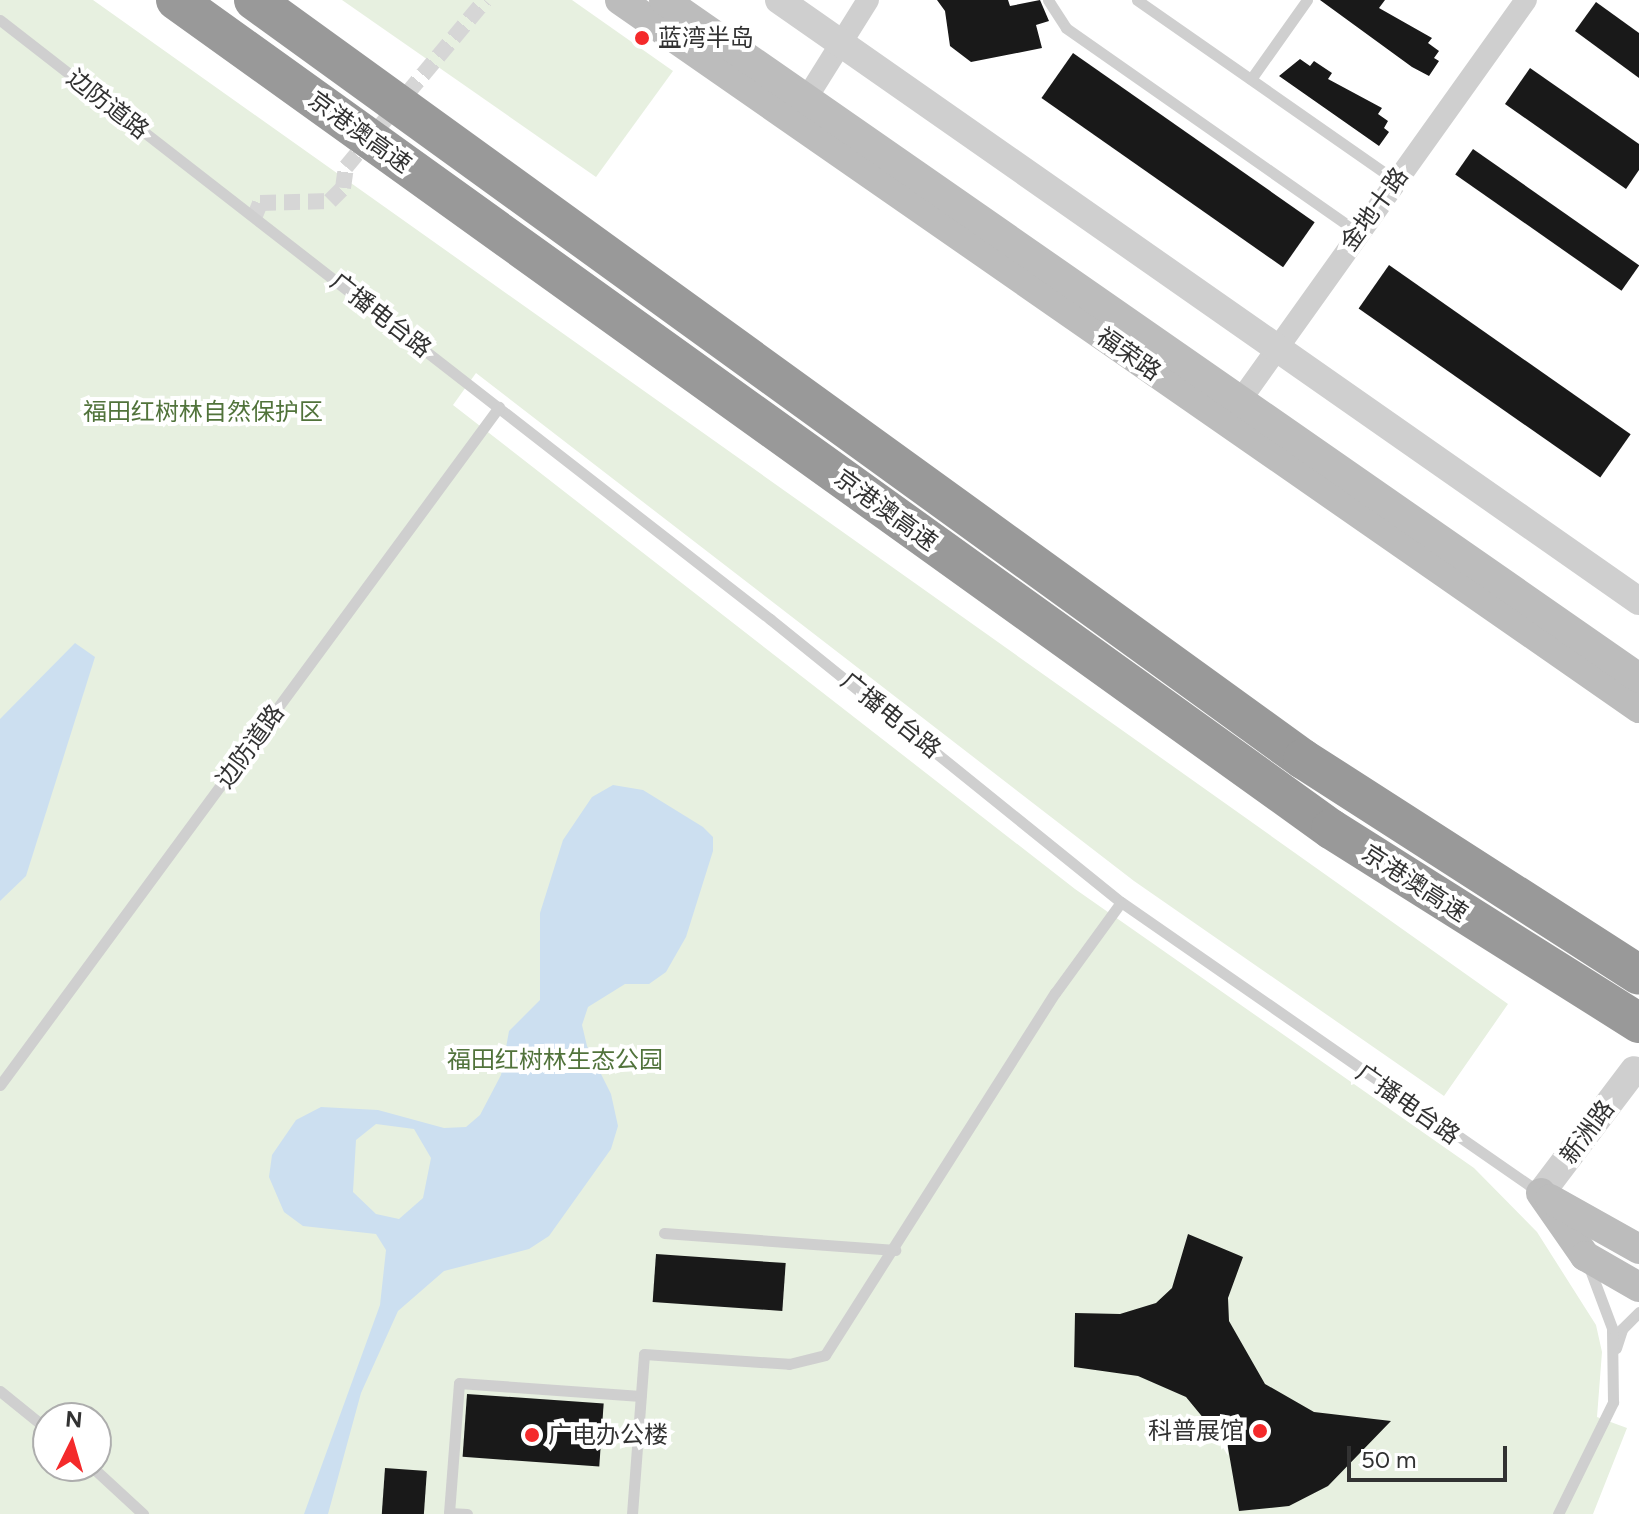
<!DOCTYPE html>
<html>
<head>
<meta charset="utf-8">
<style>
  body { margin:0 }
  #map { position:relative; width:1639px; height:1514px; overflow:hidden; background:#fff; font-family:Figtree,"Noto Sans SC",sans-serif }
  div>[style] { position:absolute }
  .green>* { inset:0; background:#e7f0e0 }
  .water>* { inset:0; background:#ccdff0 }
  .building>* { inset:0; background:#191919; transform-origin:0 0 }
  .pedestrian-tunnel>* { height:16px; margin-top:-8px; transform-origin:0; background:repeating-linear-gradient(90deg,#d6d6d6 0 16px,transparent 0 24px) }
  .service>* { height:11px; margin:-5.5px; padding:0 5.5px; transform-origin:5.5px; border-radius:5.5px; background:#cfcfcf }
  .minor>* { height:22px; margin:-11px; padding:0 11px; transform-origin:11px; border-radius:11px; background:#cfcfcf }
  .tertiary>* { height:28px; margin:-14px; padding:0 14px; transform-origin:14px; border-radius:14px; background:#cfcfcf }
  .secondary>* { height:30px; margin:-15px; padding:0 15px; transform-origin:15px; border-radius:15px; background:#bcbcbc }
  .motorway>* { height:40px; margin:-20px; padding:0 20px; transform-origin:20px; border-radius:20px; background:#999 }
  .dots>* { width:22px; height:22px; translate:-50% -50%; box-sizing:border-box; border:4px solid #fff; border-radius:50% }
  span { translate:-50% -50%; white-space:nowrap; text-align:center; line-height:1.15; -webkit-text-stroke:8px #fff; paint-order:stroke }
  .poi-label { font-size:24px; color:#323232 }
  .left { translate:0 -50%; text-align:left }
  .right { translate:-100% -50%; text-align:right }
  .street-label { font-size:24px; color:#323232 }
  .park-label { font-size:24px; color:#51733b }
  .north { position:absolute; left:32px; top:1402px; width:80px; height:80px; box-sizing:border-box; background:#fff; border:2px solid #adadad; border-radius:50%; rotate:5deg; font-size:22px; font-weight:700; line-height:32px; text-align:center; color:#323232 }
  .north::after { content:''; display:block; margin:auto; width:28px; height:36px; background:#f42a2b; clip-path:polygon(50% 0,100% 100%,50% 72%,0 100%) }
  .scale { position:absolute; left:1347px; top:1446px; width:160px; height:36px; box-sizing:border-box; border:4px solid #323232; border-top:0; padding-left:10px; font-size:24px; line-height:28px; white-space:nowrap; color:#323232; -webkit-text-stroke:6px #fff; paint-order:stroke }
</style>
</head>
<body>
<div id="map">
  <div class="green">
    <div style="clip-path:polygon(evenodd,0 0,93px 0,1508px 1004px,1444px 1096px,1134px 881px,476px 373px,453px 405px,1075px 889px,1474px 1168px,1537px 1232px,1596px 1325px,1602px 1352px,1597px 1417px,1627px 1428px,1593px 1514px,0 1514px,0 0,48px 1418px,96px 1418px,96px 1466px,48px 1466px,48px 1418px)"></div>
    <div style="clip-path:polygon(342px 0,572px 0,673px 71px,596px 177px)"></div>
  </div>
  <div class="water">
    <div style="clip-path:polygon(75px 643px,95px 657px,26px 876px,0 901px,0 719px)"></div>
    <div style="clip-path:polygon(evenodd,613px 785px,643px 790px,703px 827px,713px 837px,713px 851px,686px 937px,666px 972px,649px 984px,625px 984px,588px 1007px,582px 1025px,587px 1046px,611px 1094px,618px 1126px,611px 1149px,549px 1236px,529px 1249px,444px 1271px,398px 1311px,361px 1393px,328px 1514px,304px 1514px,380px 1305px,386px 1250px,376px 1234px,303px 1226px,284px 1212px,269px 1177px,272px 1155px,296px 1120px,321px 1107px,378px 1110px,444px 1128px,466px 1127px,480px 1115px,501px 1075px,509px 1031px,540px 1000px,540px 913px,563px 840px,592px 797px,613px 785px,376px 1124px,414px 1129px,431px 1158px,423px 1198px,399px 1219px,376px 1214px,353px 1192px,356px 1140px,376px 1124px)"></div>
  </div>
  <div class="building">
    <div style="clip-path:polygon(937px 0,1008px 0,1010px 6px,1040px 0,1049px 21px,1036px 25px,1042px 48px,971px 62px,950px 46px,945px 11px)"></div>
    <div style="clip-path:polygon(1320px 0,1385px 0,1379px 8px,1432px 38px,1428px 43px,1439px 51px,1434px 58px,1439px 61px,1429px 76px,1412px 67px)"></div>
    <div style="clip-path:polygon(1596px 2px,1639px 33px,1639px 78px,1575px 31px)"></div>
    <div style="left:1073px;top:53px;width:295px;height:55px;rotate:35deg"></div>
    <div style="clip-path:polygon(1300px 59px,1310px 66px,1314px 61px,1332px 73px,1328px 79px,1382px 108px,1378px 114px,1388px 121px,1384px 128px,1389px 132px,1379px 146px,1279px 76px)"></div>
    <div style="clip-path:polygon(1530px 68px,1639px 144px,1639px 170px,1626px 189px,1505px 104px)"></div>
    <div style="left:1473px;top:149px;width:203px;height:31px;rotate:35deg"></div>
    <div style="left:1389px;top:265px;width:295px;height:53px;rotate:35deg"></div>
    <div style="clip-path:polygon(1188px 1234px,1243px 1257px,1228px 1298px,1229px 1321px,1265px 1384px,1314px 1412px,1391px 1421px,1328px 1486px,1289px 1506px,1239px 1511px,1228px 1448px,1186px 1397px,1138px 1376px,1074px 1367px,1075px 1313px,1120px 1314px,1156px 1303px,1172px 1288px)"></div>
    <div style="left:656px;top:1254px;width:130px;height:48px;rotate:4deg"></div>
    <div style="left:467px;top:1394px;width:137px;height:63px;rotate:4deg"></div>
    <div style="left:385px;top:1468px;width:42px;height:46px;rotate:4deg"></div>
  </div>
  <div class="pedestrian-tunnel">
    <div style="left:254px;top:218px;width:16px;rotate:-68deg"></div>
    <div style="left:260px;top:203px;width:70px;rotate:-1.6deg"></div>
    <div style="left:330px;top:201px;width:18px;rotate:-45deg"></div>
    <div style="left:343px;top:188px;width:21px;rotate:-82deg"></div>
    <div style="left:346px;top:167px;width:217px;rotate:-50.2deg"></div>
  </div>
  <div class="service">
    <div style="left:1048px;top:0;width:33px;rotate:57deg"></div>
    <div style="left:1066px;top:28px;width:355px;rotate:35deg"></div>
    <div style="left:1137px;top:0;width:315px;rotate:34.9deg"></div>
    <div style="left:0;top:20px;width:976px;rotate:37.88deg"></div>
    <div style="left:770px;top:619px;width:451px;rotate:38.9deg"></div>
    <div style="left:1121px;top:902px;width:509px;rotate:34.75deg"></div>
    <div style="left:1251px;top:79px;width:97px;rotate:-54.7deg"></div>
    <div style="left:0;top:1085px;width:842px;rotate:-53.65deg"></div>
    <div style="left:664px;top:1233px;width:232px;rotate:4.2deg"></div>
    <div style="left:1616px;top:1348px;width:20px;rotate:-72deg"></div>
    <div style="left:1622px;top:1329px;width:24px;rotate:-45deg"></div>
    <div style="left:0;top:1391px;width:62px;rotate:39.1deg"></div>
    <div style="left:91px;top:1466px;width:71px;rotate:42.7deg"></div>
    <div style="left:467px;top:1514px;width:18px;rotate:-177deg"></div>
    <div style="left:449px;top:1513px;width:130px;rotate:-85.6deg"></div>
    <div style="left:459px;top:1383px;width:182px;rotate:4.1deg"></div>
    <div style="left:632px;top:1514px;width:160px;rotate:-85.7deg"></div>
    <div style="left:644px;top:1354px;width:145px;rotate:3.9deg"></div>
    <div style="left:789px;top:1364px;width:37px;rotate:-14deg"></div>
    <div style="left:825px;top:1355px;width:429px;rotate:-57.6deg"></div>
    <div style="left:1055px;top:993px;width:112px;rotate:-54deg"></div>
    <div style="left:1558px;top:1514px;width:125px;rotate:-63.8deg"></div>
    <div style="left:1613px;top:1402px;width:74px;rotate:-90.8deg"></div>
    <div style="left:1612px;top:1328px;width:68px;rotate:-110.6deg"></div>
  </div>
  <div class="minor">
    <div style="left:798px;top:112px;width:132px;rotate:-58deg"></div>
    <div style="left:1232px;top:412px;width:506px;rotate:-54.49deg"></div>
  </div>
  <div class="tertiary">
    <div style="left:779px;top:0;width:1049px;rotate:34.95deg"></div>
    <div style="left:1541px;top:1193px;width:154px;rotate:-52.9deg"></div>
  </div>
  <div class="secondary">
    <div style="left:620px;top:0;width:1241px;rotate:34.79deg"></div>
    <div style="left:664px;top:0;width:1188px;rotate:34.81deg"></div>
    <div style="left:1541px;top:1193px;width:77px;rotate:55.1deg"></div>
    <div style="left:1585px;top:1256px;width:62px;rotate:29.9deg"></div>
    <div style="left:1550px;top:1199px;width:102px;rotate:29.3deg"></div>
  </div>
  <div class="motorway">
    <div style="left:176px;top:0;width:1422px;rotate:35.67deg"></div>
    <div style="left:1331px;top:829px;width:364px;rotate:32.2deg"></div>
    <div style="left:254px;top:0;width:1295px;rotate:35.89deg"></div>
    <div style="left:1303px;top:759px;width:399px;rotate:32.7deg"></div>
  </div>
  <div class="dots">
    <div style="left:642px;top:38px;background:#f42a2b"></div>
    <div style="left:1260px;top:1431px;background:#f42a2b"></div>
    <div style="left:532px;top:1435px;background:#f42a2b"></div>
  </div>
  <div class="poi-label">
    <span class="left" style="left:658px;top:38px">蓝湾半岛</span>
    <span class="right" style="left:1244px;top:1431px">科普展馆</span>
    <span class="left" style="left:548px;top:1435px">广电办公楼</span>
  </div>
  <div class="street-label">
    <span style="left:108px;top:104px;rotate:38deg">边防道路</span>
    <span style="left:360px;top:132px;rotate:36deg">京港澳高速</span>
    <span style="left:1374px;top:209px;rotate:-54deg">金地十路</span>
    <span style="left:381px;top:315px;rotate:38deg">广播电台路</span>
    <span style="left:1129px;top:354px;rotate:35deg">福荣路</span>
    <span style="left:886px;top:510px;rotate:36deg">京港澳高速</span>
    <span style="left:891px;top:715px;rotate:39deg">广播电台路</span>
    <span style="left:250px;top:746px;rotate:-54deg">边防道路</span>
    <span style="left:1415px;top:883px;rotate:33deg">京港澳高速</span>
    <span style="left:1408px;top:1104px;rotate:35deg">广播电台路</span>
    <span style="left:1587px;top:1132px;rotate:-53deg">新洲路</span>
  </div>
  <div class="park-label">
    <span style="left:203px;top:412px">福田红树林自然保护区</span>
    <span style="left:555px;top:1060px">福田红树林生态公园</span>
  </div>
  <div class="north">N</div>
  <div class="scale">50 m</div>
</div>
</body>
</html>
